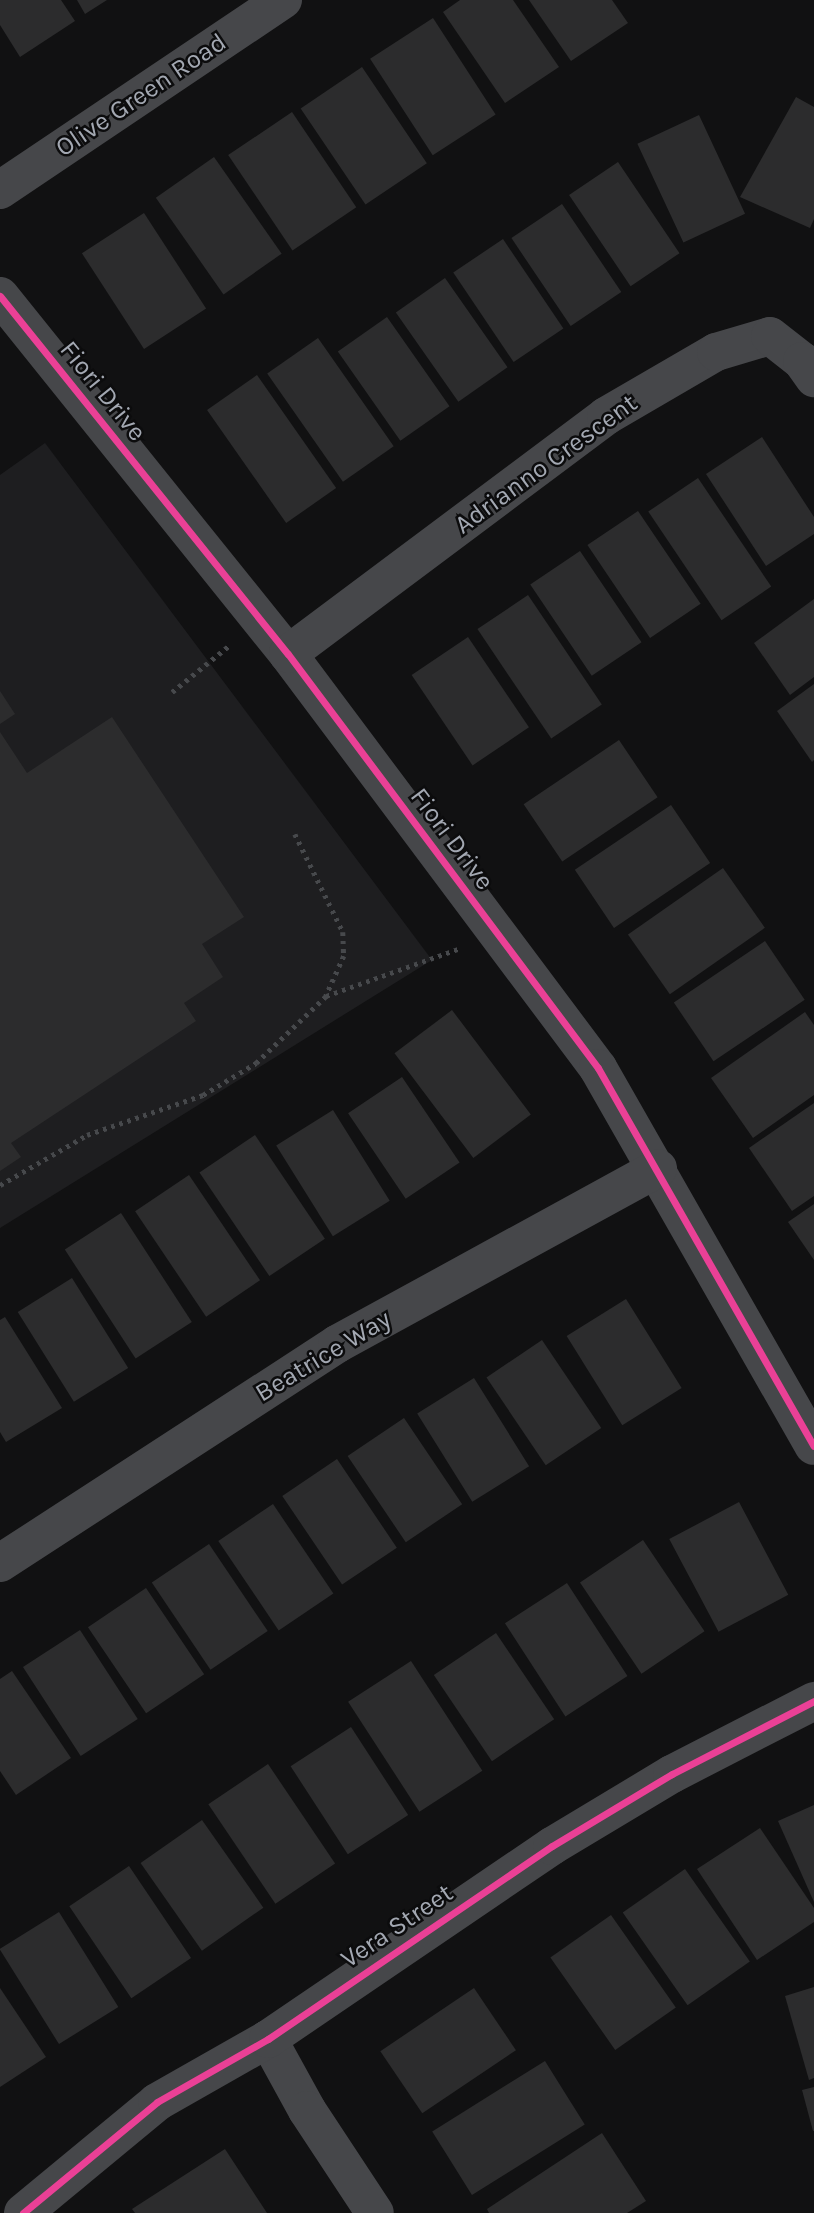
<!DOCTYPE html>
<html>
<head>
<meta charset="utf-8">
<style>
  body { margin:0 }
  #map { position:relative; width:814px; height:2213px; overflow:hidden; background:#111112; font-family:Karla,sans-serif }
  div>[style] { position:absolute }
  .built>* { inset:0; background:#1e1e20 }
  .building>* { inset:0; background:#2c2c2d; transform-origin:0 0 }
  .path>* { height:4.5px; margin-top:-2.25px; transform-origin:0; background:repeating-linear-gradient(90deg,#47494c 0 3.5px,transparent 0 8.5px) }
  .minor>* { height:38px; margin:-19px; padding:0 19px; transform-origin:19px; border-radius:19px; background:#46474a }
  .cycleway>* { height:7px; margin:-3.5px; padding:0 3.5px; transform-origin:3.5px; border-radius:3.5px; background:#ea4096 }
  span { translate:-50% -50%; white-space:nowrap; text-align:center; line-height:1.15; -webkit-text-stroke:5px #0c0c0d; paint-order:stroke }
  .street-label { font-size:26px; color:#a3a8b2 }
</style>
</head>
<body>
<div id="map">
  <div class="built">
    <div style="clip-path:polygon(45px 443px,432px 960px,0 1228px,0 475px)"></div>
  </div>
  <div class="building">
    <div style="clip-path:polygon(0 0,61px 0,75px 21px,20px 57px,0 25px)"></div>
    <div style="clip-path:polygon(77px 0,107px 0,85px 14px)"></div>
    <div style="clip-path:polygon(460px 0,513px 0,559px 67px,505px 103px,443px 12px)"></div>
    <div style="clip-path:polygon(529px 0,612px 0,628px 23px,571px 61px)"></div>
    <div style="left:433px;top:18px;width:115px;height:75px;rotate:57deg"></div>
    <div style="left:362px;top:67px;width:116px;height:74px;rotate:56deg"></div>
    <div style="clip-path:polygon(796px 97px,814px 107px,814px 219px,810px 228px,740px 197px)"></div>
    <div style="left:292px;top:112px;width:115px;height:77px;rotate:56deg"></div>
    <div style="left:699px;top:115px;width:109px;height:68px;rotate:65deg"></div>
    <div style="left:214px;top:157px;width:118px;height:71px;rotate:55deg"></div>
    <div style="left:618px;top:162px;width:110px;height:59px;rotate:56deg"></div>
    <div style="left:562px;top:204px;width:106px;height:61px;rotate:56deg"></div>
    <div style="left:144px;top:213px;width:114px;height:74px;rotate:57deg"></div>
    <div style="left:503px;top:239px;width:108px;height:60px;rotate:56deg"></div>
    <div style="left:445px;top:278px;width:109px;height:60px;rotate:55deg"></div>
    <div style="left:387px;top:317px;width:109px;height:60px;rotate:55deg"></div>
    <div style="left:318px;top:338px;width:132px;height:62px;rotate:55deg"></div>
    <div style="left:257px;top:375px;width:138px;height:61px;rotate:55deg"></div>
    <div style="clip-path:polygon(762px 437px,814px 517px,814px 534px,766px 566px,706px 474px)"></div>
    <div style="left:698px;top:478px;width:131px;height:60px;rotate:56deg"></div>
    <div style="left:638px;top:511px;width:112px;height:61px;rotate:56deg"></div>
    <div style="left:580px;top:551px;width:110px;height:60px;rotate:56deg"></div>
    <div style="left:528px;top:595px;width:132px;height:61px;rotate:56deg"></div>
    <div style="clip-path:polygon(814px 599px,814px 677px,790px 695px,754px 643px)"></div>
    <div style="left:468px;top:637px;width:109px;height:68px;rotate:56deg"></div>
    <div style="clip-path:polygon(814px 684px,814px 760px,812px 762px,777px 711px)"></div>
    <div style="clip-path:polygon(0 691px,15px 714px,0 724px)"></div>
    <div style="clip-path:polygon(112px 717px,244px 917px,202px 944px,223px 977px,184px 1003px,196px 1021px,11px 1143px,21px 1157px,0 1171px,0 732px,27px 773px)"></div>
    <div style="left:619px;top:740px;width:69px;height:115px;rotate:56deg"></div>
    <div style="left:671px;top:805px;width:70px;height:116px;rotate:56deg"></div>
    <div style="left:723px;top:868px;width:73px;height:116px;rotate:55deg"></div>
    <div style="left:765px;top:941px;width:71px;height:110px;rotate:56deg"></div>
    <div style="left:452px;top:1010px;width:131px;height:72px;rotate:53deg"></div>
    <div style="clip-path:polygon(805px 1012px,814px 1025px,814px 1095px,753px 1138px,711px 1078px)"></div>
    <div style="left:402px;top:1077px;width:103px;height:65px;rotate:56deg"></div>
    <div style="clip-path:polygon(814px 1103px,814px 1196px,792px 1211px,749px 1148px)"></div>
    <div style="left:333px;top:1110px;width:107px;height:67px;rotate:58deg"></div>
    <div style="left:255px;top:1135px;width:125px;height:67px;rotate:56deg"></div>
    <div style="left:189px;top:1175px;width:127px;height:65px;rotate:56deg"></div>
    <div style="clip-path:polygon(814px 1204px,814px 1260px,788px 1222px)"></div>
    <div style="left:121px;top:1213px;width:130px;height:67px;rotate:57deg"></div>
    <div style="left:72px;top:1278px;width:106px;height:64px;rotate:58deg"></div>
    <div style="left:626px;top:1299px;width:105px;height:70px;rotate:58deg"></div>
    <div style="clip-path:polygon(5px 1317px,62px 1408px,6px 1442px,0 1432px,0 1320px)"></div>
    <div style="left:542px;top:1340px;width:106px;height:67px;rotate:56deg"></div>
    <div style="left:474px;top:1378px;width:104px;height:67px;rotate:58deg"></div>
    <div style="left:404px;top:1418px;width:104px;height:68px;rotate:56deg"></div>
    <div style="left:337px;top:1459px;width:107px;height:66px;rotate:56deg"></div>
    <div style="left:739px;top:1502px;width:105px;height:79px;rotate:62deg"></div>
    <div style="left:273px;top:1504px;width:108px;height:66px;rotate:56deg"></div>
    <div style="left:643px;top:1540px;width:110px;height:76px;rotate:56deg"></div>
    <div style="left:209px;top:1544px;width:105px;height:69px;rotate:56deg"></div>
    <div style="left:567px;top:1583px;width:111px;height:74px;rotate:57deg"></div>
    <div style="left:146px;top:1588px;width:104px;height:70px;rotate:56deg"></div>
    <div style="left:80px;top:1630px;width:106px;height:68px;rotate:57deg"></div>
    <div style="left:496px;top:1633px;width:104px;height:75px;rotate:56deg"></div>
    <div style="left:411px;top:1661px;width:131px;height:75px;rotate:57deg"></div>
    <div style="clip-path:polygon(12px 1671px,71px 1758px,16px 1795px,0 1771px,0 1679px)"></div>
    <div style="left:351px;top:1727px;width:105px;height:72px;rotate:57deg"></div>
    <div style="left:268px;top:1764px;width:120px;height:72px;rotate:56deg"></div>
    <div style="clip-path:polygon(814px 1805px,814px 1902px,778px 1821px)"></div>
    <div style="left:202px;top:1820px;width:107px;height:75px;rotate:55deg"></div>
    <div style="clip-path:polygon(760px 1828px,814px 1908px,814px 1922px,757px 1960px,697px 1869px)"></div>
    <div style="left:129px;top:1866px;width:111px;height:72px;rotate:56deg"></div>
    <div style="left:685px;top:1869px;width:113px;height:76px;rotate:55deg"></div>
    <div style="left:59px;top:1912px;width:112px;height:70px;rotate:58deg"></div>
    <div style="left:611px;top:1915px;width:113px;height:74px;rotate:55deg"></div>
    <div style="clip-path:polygon(814px 1987px,814px 2078px,809px 2080px,785px 1996px)"></div>
    <div style="clip-path:polygon(0 1988px,46px 2057px,0 2087px)"></div>
    <div style="left:474px;top:1988px;width:75px;height:113px;rotate:56deg"></div>
    <div style="left:545px;top:2061px;width:75px;height:133px;rotate:58deg"></div>
    <div style="clip-path:polygon(814px 2087px,814px 2131px,813px 2131px,802px 2090px)"></div>
    <div style="clip-path:polygon(602px 2133px,646px 2201px,627px 2213px,489px 2213px,487px 2209px)"></div>
    <div style="clip-path:polygon(225px 2149px,267px 2213px,135px 2213px,132px 2209px)"></div>
  </div>
  <div class="path">
    <div style="left:172px;top:692px;width:76px;rotate:-39.1deg"></div>
    <div style="left:295px;top:834px;width:109px;rotate:63.9deg"></div>
    <div style="left:343px;top:932px;width:24px;rotate:88deg"></div>
    <div style="left:344px;top:956px;width:44px;rotate:114.2deg"></div>
    <div style="left:0;top:1185px;width:100px;rotate:-29.9deg"></div>
    <div style="left:87px;top:1135px;width:123px;rotate:-19deg"></div>
    <div style="left:203px;top:1095px;width:62px;rotate:-31.1deg"></div>
    <div style="left:256px;top:1063px;width:97px;rotate:-43.7deg"></div>
    <div style="left:326px;top:996px;width:143px;rotate:-19.6deg"></div>
  </div>
  <div class="minor">
    <div style="left:0;top:190px;width:341px;rotate:-33.9deg"></div>
    <div style="left:0;top:296px;width:459px;rotate:51.2deg"></div>
    <div style="left:288px;top:654px;width:517px;rotate:53.17deg"></div>
    <div style="left:598px;top:1068px;width:435px;rotate:60.3deg"></div>
    <div style="left:288px;top:654px;width:397px;rotate:-36.8deg"></div>
    <div style="left:606px;top:416px;width:127px;rotate:-30.2deg"></div>
    <div style="left:716px;top:352px;width:56px;rotate:-16.5deg"></div>
    <div style="left:770px;top:336px;width:41px;rotate:38deg"></div>
    <div style="left:802px;top:361px;width:21px;rotate:55deg"></div>
    <div style="left:0;top:1563px;width:402px;rotate:-33deg"></div>
    <div style="left:337px;top:1344px;width:366px;rotate:-28.7deg"></div>
    <div style="left:268px;top:2039px;width:81px;rotate:61.2deg"></div>
    <div style="left:307px;top:2110px;width:123px;rotate:56.6deg"></div>
    <div style="left:23px;top:2213px;width:174px;rotate:-39.6deg"></div>
    <div style="left:157px;top:2102px;width:128px;rotate:-29.6deg"></div>
    <div style="left:268px;top:2039px;width:343px;rotate:-34.2deg"></div>
    <div style="left:552px;top:1846px;width:140px;rotate:-31deg"></div>
    <div style="left:672px;top:1774px;width:160px;rotate:-27.2deg"></div>
  </div>
  <div class="cycleway">
    <div style="left:0;top:296px;width:459px;rotate:51.2deg"></div>
    <div style="left:288px;top:654px;width:517px;rotate:53.17deg"></div>
    <div style="left:598px;top:1068px;width:435px;rotate:60.3deg"></div>
    <div style="left:23px;top:2213px;width:174px;rotate:-39.6deg"></div>
    <div style="left:157px;top:2102px;width:128px;rotate:-29.6deg"></div>
    <div style="left:268px;top:2039px;width:343px;rotate:-34.2deg"></div>
    <div style="left:552px;top:1846px;width:140px;rotate:-31deg"></div>
    <div style="left:672px;top:1774px;width:160px;rotate:-27.2deg"></div>
  </div>
  <div class="street-label">
    <span style="left:141px;top:95px;rotate:-34deg">Olive Green Road</span>
    <span style="left:103px;top:391px;rotate:51deg">Fiori Drive</span>
    <span style="left:546px;top:464px;rotate:-36deg">Adrianno Crescent</span>
    <span style="left:452px;top:839px;rotate:53deg">Fiori Drive</span>
    <span style="left:323px;top:1356px;rotate:-31deg">Beatrice Way</span>
    <span style="left:397px;top:1926px;rotate:-34deg">Vera Street</span>
  </div>
</div>
</body>
</html>
